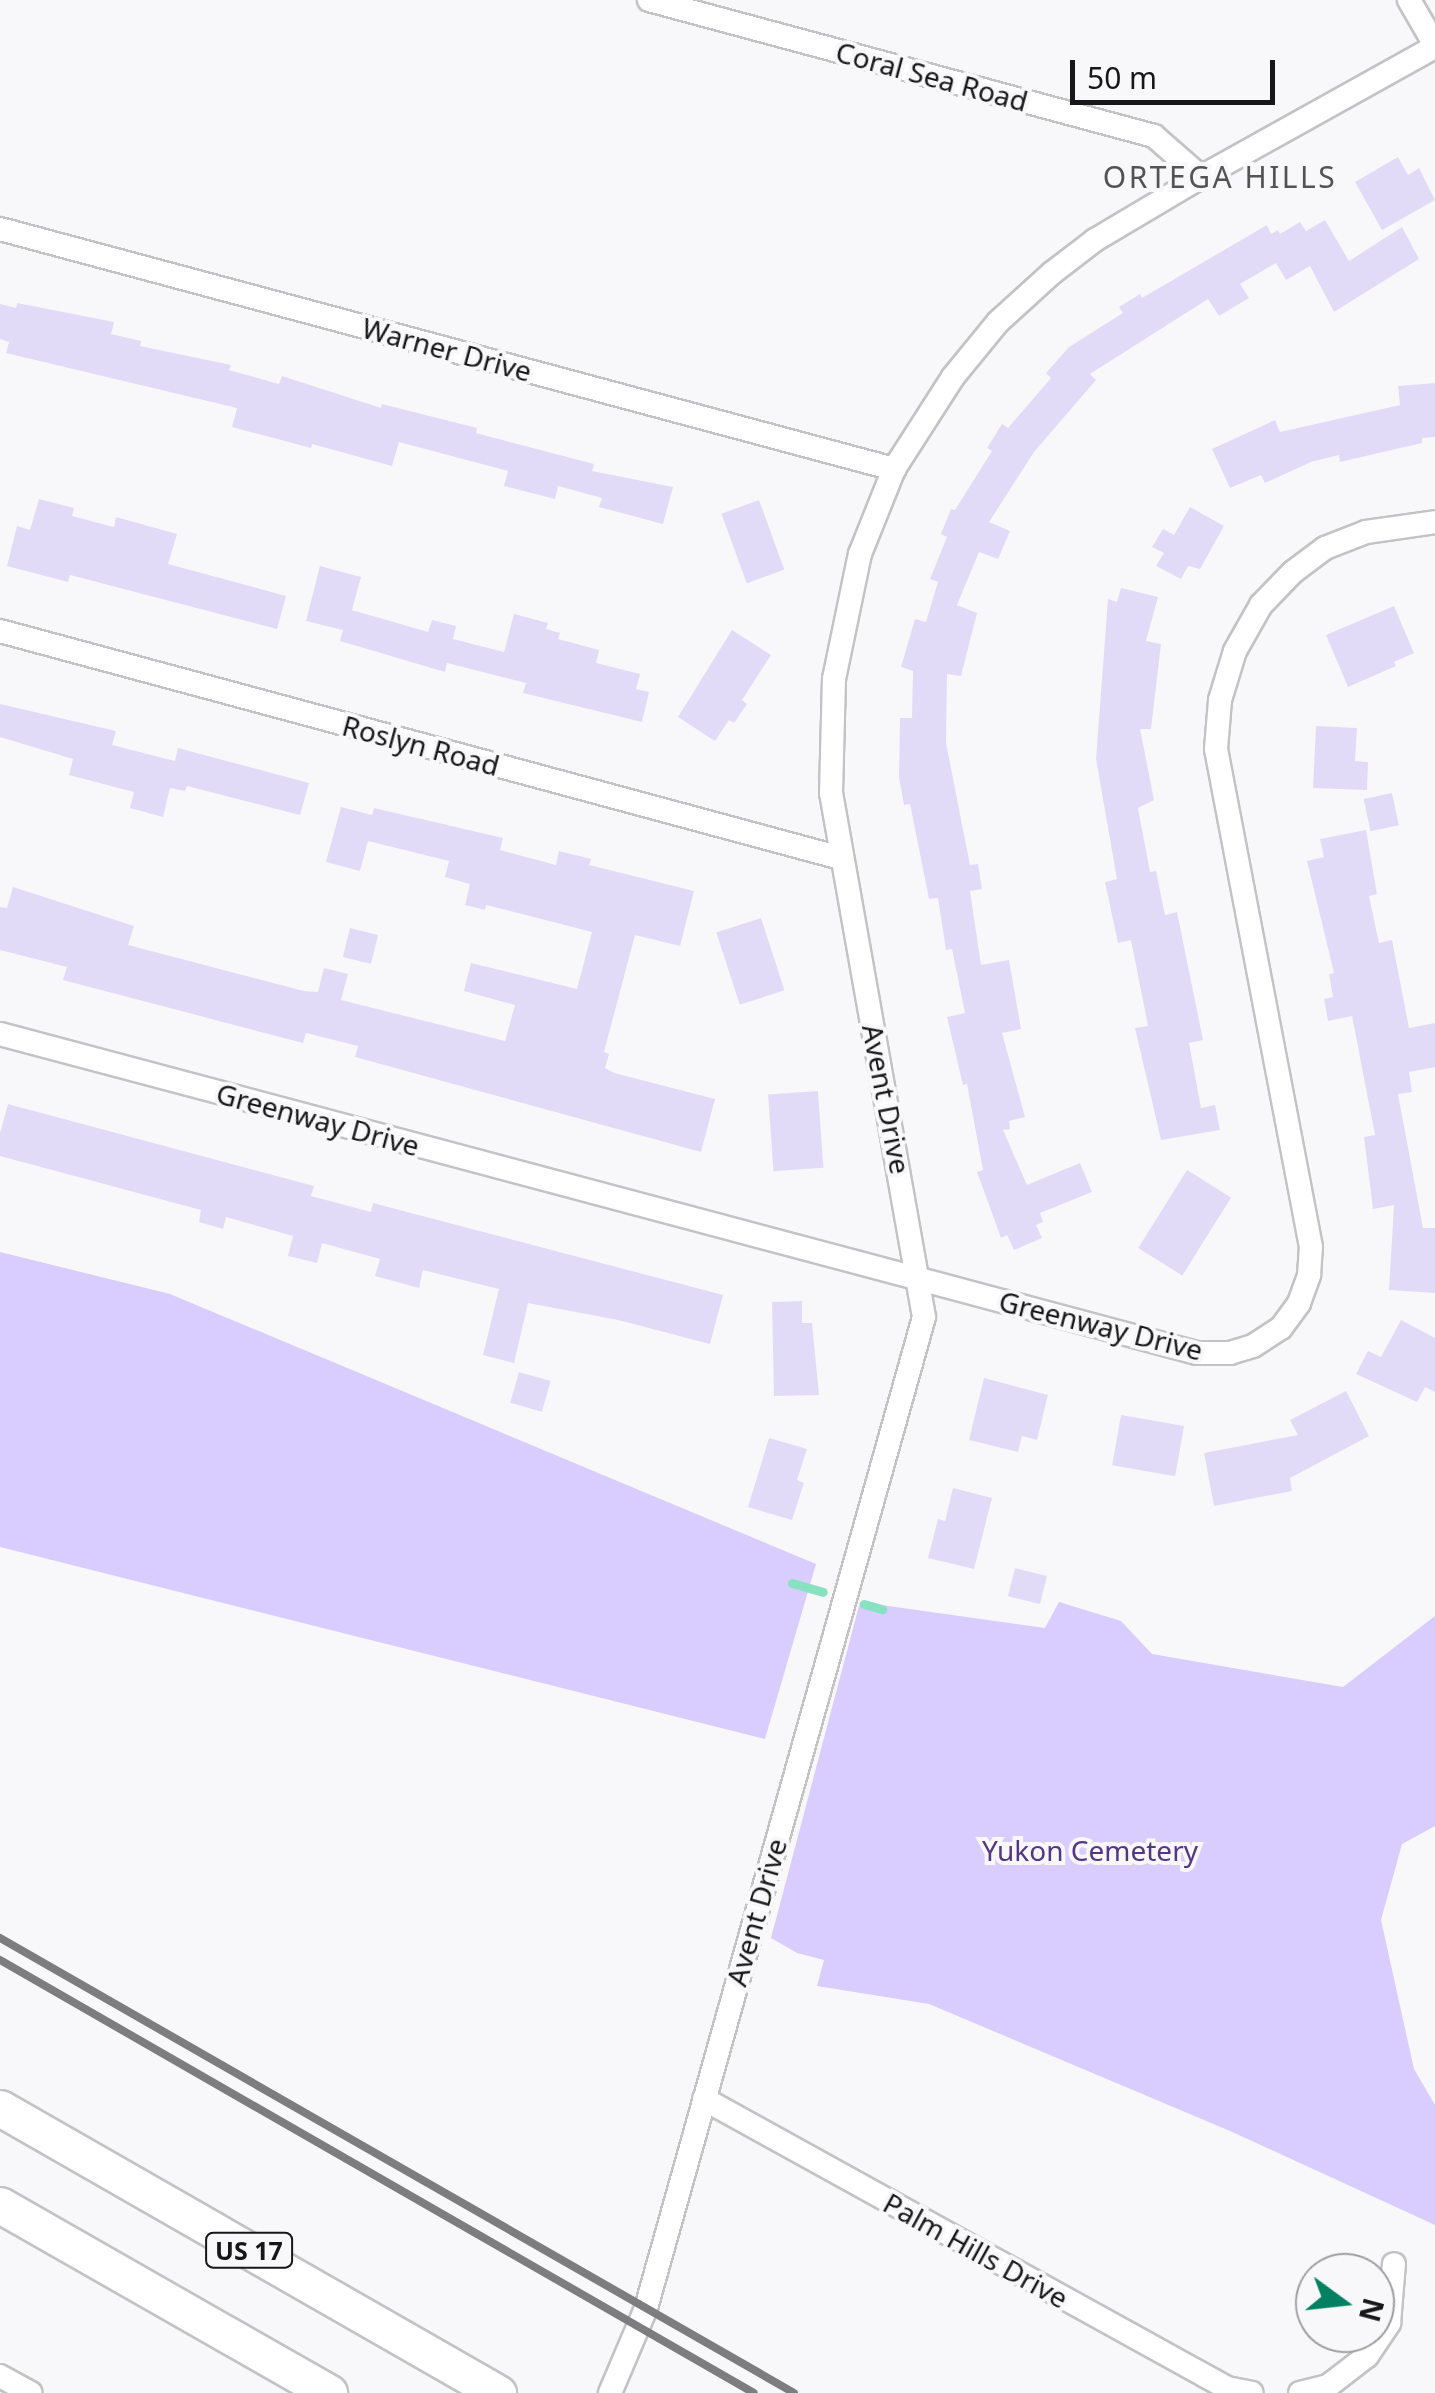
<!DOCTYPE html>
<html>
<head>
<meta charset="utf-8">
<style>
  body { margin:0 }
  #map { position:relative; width:1435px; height:2393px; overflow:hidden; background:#f8f8fb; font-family:"Noto Sans",sans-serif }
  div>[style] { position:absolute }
  .green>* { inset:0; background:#d9ccfe }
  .stream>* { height:9px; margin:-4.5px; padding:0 4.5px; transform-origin:4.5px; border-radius:4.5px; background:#88e1c0 }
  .building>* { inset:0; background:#e2dbf8; transform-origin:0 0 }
  .roads { filter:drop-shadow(2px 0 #c3c2c5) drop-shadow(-2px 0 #c3c2c5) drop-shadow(0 2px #c3c2c5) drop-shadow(0 -2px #c3c2c5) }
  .minor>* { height:22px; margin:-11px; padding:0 11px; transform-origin:11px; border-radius:11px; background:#fff }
  .trunk>* { height:35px; margin:-17.5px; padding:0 17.5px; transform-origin:17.5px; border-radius:17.5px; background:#fff }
  .rail>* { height:8px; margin:-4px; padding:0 4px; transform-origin:4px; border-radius:4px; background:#7d7d7f }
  span { translate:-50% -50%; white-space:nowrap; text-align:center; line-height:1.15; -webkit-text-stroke:8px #f8f8fb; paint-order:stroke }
  .shield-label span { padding:2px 8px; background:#f8f8fb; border:2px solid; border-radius:8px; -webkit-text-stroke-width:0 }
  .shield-label { font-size:25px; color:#171718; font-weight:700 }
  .street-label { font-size:28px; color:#171718 }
  .park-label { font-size:28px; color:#533686 }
  .neighbourhood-label { font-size:30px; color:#535255; letter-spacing:2.5px }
  .north { position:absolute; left:1295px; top:2253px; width:100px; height:100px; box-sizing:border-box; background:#f8f8fb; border:2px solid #9e9ea0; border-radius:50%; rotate:105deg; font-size:28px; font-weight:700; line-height:40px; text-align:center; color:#171718 }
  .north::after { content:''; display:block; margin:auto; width:35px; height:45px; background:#018162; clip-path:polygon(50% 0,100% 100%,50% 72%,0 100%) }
  .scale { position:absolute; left:1070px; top:60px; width:205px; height:45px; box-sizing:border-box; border:5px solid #171718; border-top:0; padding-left:12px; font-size:30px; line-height:35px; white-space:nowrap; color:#171718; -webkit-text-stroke:8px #f8f8fb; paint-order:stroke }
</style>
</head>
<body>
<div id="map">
  <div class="green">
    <div style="clip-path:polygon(0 1252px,170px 1294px,816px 1564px,765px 1739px,0 1547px)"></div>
    <div style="clip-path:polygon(860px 1602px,1045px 1628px,1059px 1602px,1121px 1621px,1152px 1654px,1343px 1687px,1435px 1616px,1435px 1826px,1402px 1844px,1381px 1920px,1414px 2069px,1435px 2105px,1435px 2225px,1230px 2131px,929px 2004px,817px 1986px,824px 1960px,797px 1953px,771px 1938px)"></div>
  </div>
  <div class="stream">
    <div style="left:792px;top:1583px;width:32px;rotate:16deg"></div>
    <div style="left:864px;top:1604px;width:19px;rotate:16deg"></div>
  </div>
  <div class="building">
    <div style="clip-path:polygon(1398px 157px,1408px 175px,1419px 168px,1435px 200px,1382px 230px,1355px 182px)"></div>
    <div style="clip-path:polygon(1325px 220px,1349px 261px,1402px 227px,1419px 259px,1334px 312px,1310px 266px,1286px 280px,1276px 263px,1240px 284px,1249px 298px,1219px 316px,1208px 299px,1090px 374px,1096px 380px,1034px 452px,989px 522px,1010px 531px,998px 559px,979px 552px,957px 605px,977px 613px,961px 676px,947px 674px,946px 743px,970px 865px,978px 864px,982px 889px,970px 891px,981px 965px,1009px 960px,1021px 1029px,1002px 1033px,1025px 1117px,1009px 1121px,1010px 1129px,1003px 1130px,1027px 1185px,1080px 1163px,1092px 1192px,1040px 1213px,1043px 1222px,1036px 1225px,1042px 1238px,1014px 1250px,1007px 1235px,1001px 1238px,977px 1172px,983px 1170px,967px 1084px,963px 1085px,947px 1017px,965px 1013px,952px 949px,946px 950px,938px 898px,929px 899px,910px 804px,904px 805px,899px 777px,900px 718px,912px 718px,913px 671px,901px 667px,915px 619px,926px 622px,938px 582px,930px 579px,947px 537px,941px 534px,951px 509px,955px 510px,992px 451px,987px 448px,1002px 424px,1008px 428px,1051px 378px,1046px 373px,1069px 347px,1123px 313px,1119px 307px,1140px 294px,1142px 298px,1267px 225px,1271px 234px,1278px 230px,1280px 234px,1300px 222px,1306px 231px)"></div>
    <div style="clip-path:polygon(17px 303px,114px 322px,111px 334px,141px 341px,140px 346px,231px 365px,229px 370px,279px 384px,282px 376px,381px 408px,382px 404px,477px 428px,476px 433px,594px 464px,592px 471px,673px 487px,663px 524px,599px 507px,602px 498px,558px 486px,555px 499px,504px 486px,508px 471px,399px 442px,392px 466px,312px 444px,311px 448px,232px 427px,237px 408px,6px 353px,9px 342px,0 339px,0 304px,16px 308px)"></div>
    <div style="clip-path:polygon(1435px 383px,1435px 437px,1422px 438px,1422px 443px,1340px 462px,1339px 455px,1311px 462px,1265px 483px,1261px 475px,1230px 488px,1212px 449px,1275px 420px,1280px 432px,1400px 405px,1398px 386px)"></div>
    <div style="clip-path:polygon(39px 499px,74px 508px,72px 516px,114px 527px,116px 517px,177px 534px,168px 564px,286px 596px,277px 629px,70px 575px,68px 582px,7px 566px,17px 526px,30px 530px)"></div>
    <div style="left:759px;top:500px;width:74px;height:40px;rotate:70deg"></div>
    <div style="clip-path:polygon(1190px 507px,1224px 526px,1200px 569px,1188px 566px,1181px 579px,1156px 566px,1164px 553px,1152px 547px,1163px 529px,1174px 535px)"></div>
    <div style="clip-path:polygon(320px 566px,361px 577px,352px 610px,428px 632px,432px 620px,456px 626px,453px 639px,504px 652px,514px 614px,548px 623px,546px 629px,560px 633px,558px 639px,599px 650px,596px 663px,640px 674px,636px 689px,649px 692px,642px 722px,523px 693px,526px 683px,447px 663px,445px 672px,340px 641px,343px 630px,306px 621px)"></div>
    <div style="clip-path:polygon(1121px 588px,1158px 597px,1146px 641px,1161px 644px,1151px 729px,1140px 729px,1154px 800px,1138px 808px,1150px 872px,1156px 871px,1165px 915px,1177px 912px,1203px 1040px,1189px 1043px,1201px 1108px,1215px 1105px,1220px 1130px,1161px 1140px,1135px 1028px,1148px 1026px,1131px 940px,1118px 943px,1105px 882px,1117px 879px,1096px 759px,1108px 599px,1117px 602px)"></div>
    <div style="clip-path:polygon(1394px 606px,1414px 653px,1394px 662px,1396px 666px,1348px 687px,1326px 635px)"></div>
    <div style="clip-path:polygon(732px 630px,771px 655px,742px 700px,747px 704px,734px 723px,729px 720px,715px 741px,678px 717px)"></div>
    <div style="clip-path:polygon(0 704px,116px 731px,112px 745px,175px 761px,178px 748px,309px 783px,300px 815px,187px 786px,185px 791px,170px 788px,163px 817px,130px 808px,134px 792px,69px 775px,73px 759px,0 737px)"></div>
    <div style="clip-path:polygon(1316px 726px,1357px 728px,1355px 761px,1368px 762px,1367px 790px,1313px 788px)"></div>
    <div style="left:1392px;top:793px;width:33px;height:29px;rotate:78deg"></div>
    <div style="clip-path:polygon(341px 807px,372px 815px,374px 808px,503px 838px,500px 850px,556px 865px,559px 851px,591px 859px,589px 865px,694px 891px,680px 946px,635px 935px,604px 1052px,609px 1054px,605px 1068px,614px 1073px,715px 1099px,701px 1152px,355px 1057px,358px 1046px,306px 1033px,303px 1043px,63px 980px,67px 967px,0 950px,0 907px,7px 908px,13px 887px,134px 926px,128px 945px,304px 991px,318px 992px,324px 968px,348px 974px,341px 1000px,505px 1041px,515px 1005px,464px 991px,471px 963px,577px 989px,592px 932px,486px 905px,485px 910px,465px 905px,470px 884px,445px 877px,449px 861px,368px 841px,360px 871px,326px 862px)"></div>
    <div style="clip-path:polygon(1366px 830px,1377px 894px,1369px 896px,1379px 943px,1392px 940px,1409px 1028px,1435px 1023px,1435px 1067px,1409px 1072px,1412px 1092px,1398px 1094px,1423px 1228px,1435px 1228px,1435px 1293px,1389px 1290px,1394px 1205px,1373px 1209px,1364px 1137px,1375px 1135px,1352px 1016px,1328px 1021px,1324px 999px,1333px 997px,1329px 974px,1334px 973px,1307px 861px,1324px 857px,1320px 839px)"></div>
    <div style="left:761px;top:918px;width:76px;height:47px;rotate:72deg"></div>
    <div style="left:350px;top:928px;width:29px;height:30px;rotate:14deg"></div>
    <div style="left:818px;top:1091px;width:77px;height:50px;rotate:86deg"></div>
    <div style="clip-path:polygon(8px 1104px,314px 1186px,311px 1196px,371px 1212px,373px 1203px,723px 1295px,710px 1344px,618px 1320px,528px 1303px,514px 1363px,483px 1355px,499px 1289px,423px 1270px,419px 1288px,375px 1276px,380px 1259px,322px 1243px,317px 1263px,288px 1256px,293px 1236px,226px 1217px,223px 1229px,199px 1222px,201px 1210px,0 1156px,0 1133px)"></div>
    <div style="left:1187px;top:1170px;width:52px;height:92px;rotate:32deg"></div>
    <div style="clip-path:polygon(802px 1301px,802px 1323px,812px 1323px,819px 1395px,774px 1396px,772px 1302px)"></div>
    <div style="clip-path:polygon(1401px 1320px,1435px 1338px,1435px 1392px,1425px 1387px,1417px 1402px,1356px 1374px,1368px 1351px,1381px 1357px)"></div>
    <div style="left:519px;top:1372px;width:33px;height:32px;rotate:16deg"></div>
    <div style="clip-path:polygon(984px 1378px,1048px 1395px,1037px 1440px,1022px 1436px,1018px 1452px,969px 1440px)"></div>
    <div style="clip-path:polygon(1346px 1391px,1369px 1436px,1290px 1478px,1292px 1491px,1214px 1506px,1204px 1453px,1298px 1435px,1290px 1420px)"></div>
    <div style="left:1121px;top:1415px;width:64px;height:51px;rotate:10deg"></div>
    <div style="clip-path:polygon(769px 1438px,807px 1449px,797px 1480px,804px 1483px,792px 1520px,748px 1507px)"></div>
    <div style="clip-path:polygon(953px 1488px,992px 1498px,974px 1569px,928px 1558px,938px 1519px,945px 1521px)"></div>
    <div style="left:1015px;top:1568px;width:33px;height:29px;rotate:14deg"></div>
  </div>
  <div class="roads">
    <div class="minor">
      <div style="left:649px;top:0;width:523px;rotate:15.07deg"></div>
      <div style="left:1154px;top:136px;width:62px;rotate:41.1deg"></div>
      <div style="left:1409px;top:0;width:52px;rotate:60deg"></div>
      <div style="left:0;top:229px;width:926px;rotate:15.03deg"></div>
      <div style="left:0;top:631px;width:871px;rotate:15.11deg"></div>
      <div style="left:0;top:1034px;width:1239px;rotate:14.92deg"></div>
      <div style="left:1197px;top:1353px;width:33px"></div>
      <div style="left:1230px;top:1353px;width:24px;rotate:-17deg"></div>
      <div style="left:1253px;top:1346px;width:33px;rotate:-33deg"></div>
      <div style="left:1281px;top:1328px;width:31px;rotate:-54deg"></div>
      <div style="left:1299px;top:1303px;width:30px;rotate:-70deg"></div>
      <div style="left:1309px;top:1275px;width:28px;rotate:-86deg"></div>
      <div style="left:1311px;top:1247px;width:507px;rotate:-100.8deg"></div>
      <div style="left:1216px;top:749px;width:49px;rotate:-85.3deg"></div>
      <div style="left:1220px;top:700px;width:51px;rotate:-73deg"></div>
      <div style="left:1235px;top:651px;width:53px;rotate:-60.5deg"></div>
      <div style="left:1261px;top:605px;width:46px;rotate:-45.9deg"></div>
      <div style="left:1293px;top:572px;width:40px;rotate:-37deg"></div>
      <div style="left:1325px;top:548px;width:44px;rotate:-21.3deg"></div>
      <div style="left:1366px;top:532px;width:70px;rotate:-8.2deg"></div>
      <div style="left:704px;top:2099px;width:598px;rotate:28.92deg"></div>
      <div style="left:1227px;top:2388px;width:25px;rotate:11deg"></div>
      <div style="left:0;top:2376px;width:35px;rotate:29deg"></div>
      <div style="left:610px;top:2393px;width:92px;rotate:-67deg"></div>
      <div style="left:646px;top:2308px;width:1029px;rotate:-74.33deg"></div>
      <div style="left:924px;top:1317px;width:532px;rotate:-100.06deg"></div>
      <div style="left:831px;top:793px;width:114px;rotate:-88.5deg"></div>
      <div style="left:834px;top:679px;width:128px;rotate:-78.3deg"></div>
      <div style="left:860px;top:554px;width:92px;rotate:-68.2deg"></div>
      <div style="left:894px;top:469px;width:109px;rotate:-57.3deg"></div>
      <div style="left:953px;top:377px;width:71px;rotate:-50.7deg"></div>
      <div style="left:998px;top:322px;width:73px;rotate:-42.2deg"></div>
      <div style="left:1052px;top:273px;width:54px;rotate:-37.5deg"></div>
      <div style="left:1095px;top:240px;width:123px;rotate:-30.7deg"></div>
      <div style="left:1201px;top:177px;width:268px;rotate:-29.1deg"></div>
      <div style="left:1300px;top:2393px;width:29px;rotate:-14deg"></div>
      <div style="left:1328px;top:2386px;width:49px;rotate:-37.6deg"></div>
      <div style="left:1367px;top:2356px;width:40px;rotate:-56deg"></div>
      <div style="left:1389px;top:2323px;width:59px;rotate:-85.2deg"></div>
    </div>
    <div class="trunk">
      <div style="left:0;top:2108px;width:574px;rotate:29.78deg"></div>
      <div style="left:0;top:2205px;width:379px;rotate:29.7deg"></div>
    </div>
  </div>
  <div class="rail">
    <div style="left:0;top:1938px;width:915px;rotate:29.81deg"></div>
    <div style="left:0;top:1960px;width:869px;rotate:29.87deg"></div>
  </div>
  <div class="shield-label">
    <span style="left:249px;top:2250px">US 17</span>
  </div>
  <div class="street-label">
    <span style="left:932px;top:76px;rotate:15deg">Coral Sea Road</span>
    <span style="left:447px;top:349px;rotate:15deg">Warner Drive</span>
    <span style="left:421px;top:745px;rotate:15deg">Roslyn Road</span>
    <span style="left:887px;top:1099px;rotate:79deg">Avent Drive</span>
    <span style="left:318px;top:1119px;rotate:15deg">Greenway Drive</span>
    <span style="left:1101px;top:1325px;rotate:14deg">Greenway Drive</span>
    <span style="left:756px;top:1912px;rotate:-74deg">Avent Drive</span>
    <span style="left:976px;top:2250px;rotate:29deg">Palm Hills Drive</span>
  </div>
  <div class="park-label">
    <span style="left:1090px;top:1850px">Yukon Cemetery</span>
  </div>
  <div class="neighbourhood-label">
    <span style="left:1220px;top:177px">ORTEGA HILLS</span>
  </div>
  <div class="north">N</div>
  <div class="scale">50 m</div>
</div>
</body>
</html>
